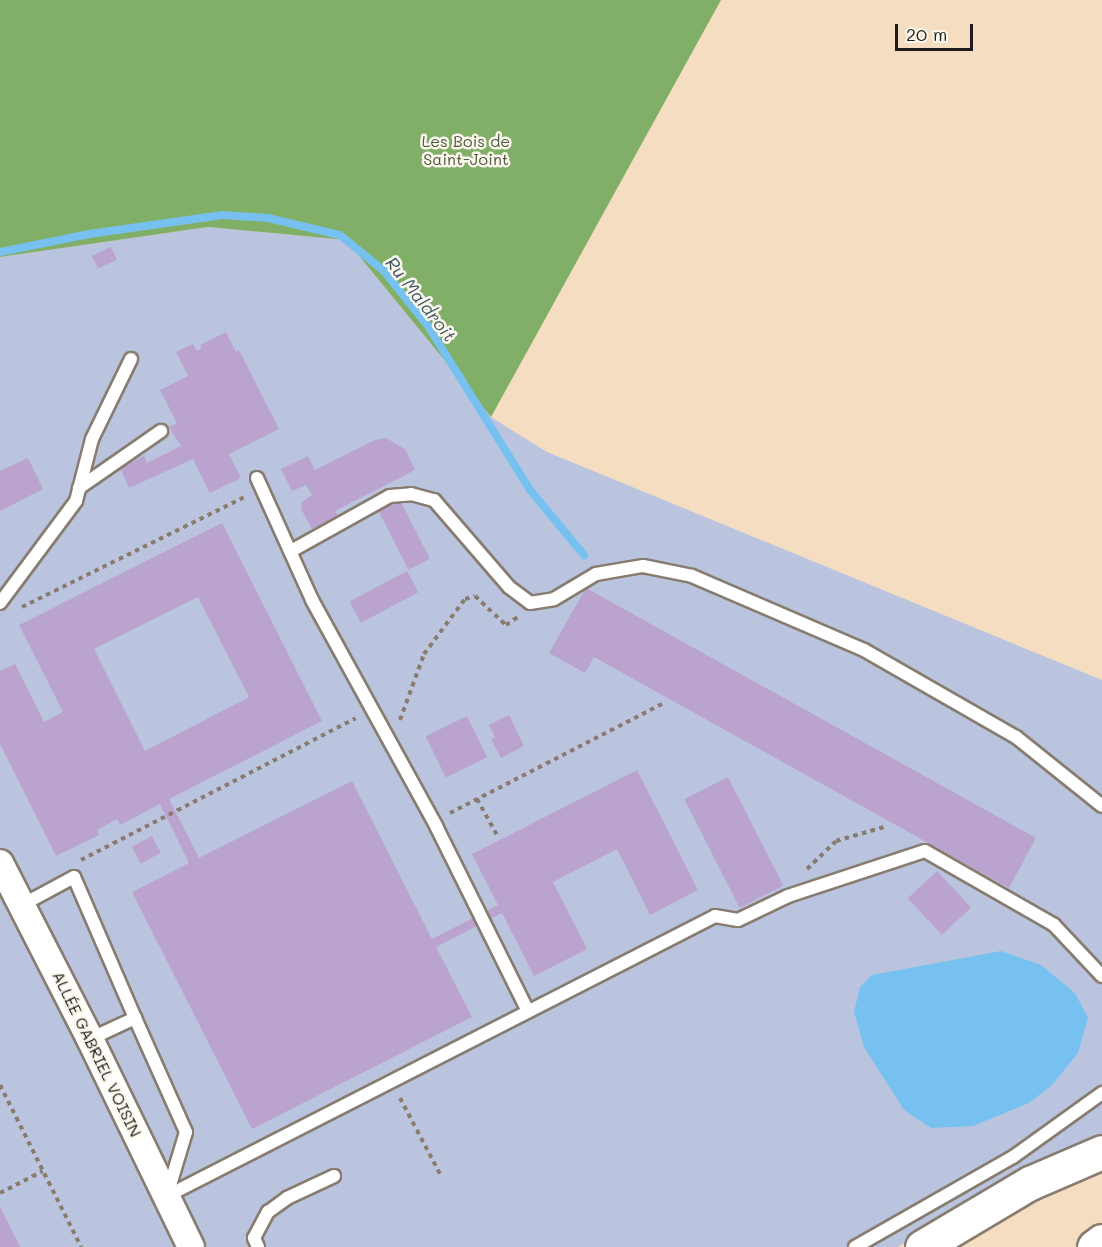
<!DOCTYPE html>
<html>
<head>
<meta charset="utf-8">
<style>
  body { margin:0 }
  #map { position:relative; width:1102px; height:1247px; overflow:hidden; background:#f5ddc2; font-family:Mali,sans-serif }
  div>[style] { position:absolute }
  .industrial>* { inset:0; background:#bac4de }
  .forest>* { inset:0; background:#82af68 }
  .water>* { inset:0; background:#77c1f0 }
  .stream>* { height:8px; margin:-4px; padding:0 4px; transform-origin:4px; border-radius:4px; background:#77c1f0 }
  .building>* { inset:0; background:#bba3d0; transform-origin:0 0 }
  .path>* { height:4px; margin-top:-2px; transform-origin:0; background:repeating-linear-gradient(90deg,#887c6f 0 4.5px,transparent 0 9px) }
  .roads { filter:drop-shadow(2px 0 #887c6f) drop-shadow(-2px 0 #887c6f) drop-shadow(0 2px #887c6f) drop-shadow(0 -2px #887c6f) }
  .service>* { height:12px; margin:-6px; padding:0 6px; transform-origin:6px; border-radius:6px; background:#fff }
  .minor>* { height:26px; margin:-13px; padding:0 13px; transform-origin:13px; border-radius:13px; background:#fff }
  .trunk>* { height:33px; margin:-16.5px; padding:0 16.5px; transform-origin:16.5px; border-radius:16.5px; background:#fff }
  span { translate:-50% -50%; white-space:nowrap; text-align:center; line-height:1.15; -webkit-text-stroke:5px #fbf7ec; paint-order:stroke }
  .park-label { font-size:16px; color:#4b593c }
  .street-label { font-size:16px; color:#1c1c1c }
  .water-label { font-size:18px; color:#3c5666; font-style:italic }
  .scale { position:absolute; left:895px; top:24px; width:78px; height:27px; box-sizing:border-box; border:3px solid #1c1c1c; border-top:0; padding-left:8px; font-size:18px; line-height:21px; white-space:nowrap; color:#1c1c1c; -webkit-text-stroke:4px #fbf7ec; paint-order:stroke }
</style>
</head>
<body>
<div id="map">
  <div class="industrial">
    <div style="clip-path:polygon(208px 227px,346px 240px,491px 417px,547px 452px,1102px 680px,1102px 1139px,897px 1247px,0 1247px,0 257px)"></div>
  </div>
  <div class="forest">
    <div style="clip-path:polygon(0 0,721px 0,491px 417px,346px 240px,208px 227px,0 257px)"></div>
  </div>
  <div class="water">
    <div style="clip-path:polygon(1001px 951px,1041px 965px,1075px 993px,1088px 1018px,1078px 1053px,1052px 1085px,1029px 1103px,973px 1126px,931px 1128px,904px 1110px,864px 1047px,854px 1012px,860px 987px,872px 975px)"></div>
  </div>
  <div class="stream">
    <div style="left:0;top:252px;width:91px;rotate:-11.4deg"></div>
    <div style="left:89px;top:234px;width:135px;rotate:-8.1deg"></div>
    <div style="left:223px;top:215px;width:45px;rotate:3.8deg"></div>
    <div style="left:268px;top:218px;width:74px;rotate:13.3deg"></div>
    <div style="left:340px;top:235px;width:57px;rotate:39.3deg"></div>
    <div style="left:384px;top:271px;width:70px;rotate:51.3deg"></div>
    <div style="left:428px;top:326px;width:193px;rotate:58.1deg"></div>
    <div style="left:530px;top:490px;width:85px;rotate:50.3deg"></div>
  </div>
  <div class="building">
    <div style="left:111px;top:247px;width:14px;height:21px;rotate:65deg"></div>
    <div style="clip-path:polygon(226px 332px,236px 352px,239px 350px,279px 429px,229px 454px,241px 478px,210px 493px,193px 459px,129px 488px,120px 468px,144px 456px,147px 463px,181px 446px,169px 427px,177px 423px,160px 390px,188px 376px,176px 352px,193px 344px,197px 351px,202px 348px,200px 345px)"></div>
    <div style="clip-path:polygon(386px 438px,405px 449px,415px 470px,335px 511px,338px 516px,312px 529px,301px 509px,302px 502px,312px 495px,306px 485px,292px 491px,281px 469px,308px 456px,315px 470px,375px 440px)"></div>
    <div style="clip-path:polygon(28px 458px,43px 489px,0 511px,0 471px)"></div>
    <div style="left:400px;top:500px;width:66px;height:24px;rotate:63deg"></div>
    <div style="clip-path:polygon(evenodd,222px 523px,322px 721px,169px 799px,199px 858px,352px 781px,432px 939px,498px 905px,472px 854px,637px 770px,698px 890px,650px 915px,617px 849px,553px 882px,587px 949px,534px 976px,502px 913px,436px 947px,472px 1017px,252px 1129px,132px 892px,189px 863px,160px 804px,120px 825px,117px 819px,97px 830px,99px 835px,56px 856px,0 744px,0 671px,15px 664px,44px 722px,63px 712px,19px 625px,222px 523px,198px 597px,249px 697px,145px 751px,94px 649px,198px 597px)"></div>
    <div style="left:407px;top:571px;width:24px;height:65px;rotate:62deg"></div>
    <div style="clip-path:polygon(586px 588px,1036px 838px,1009px 888px,594px 657px,585px 673px,549px 653px)"></div>
    <div style="clip-path:polygon(509px 715px,524px 746px,501px 758px,491px 739px,495px 737px,489px 725px)"></div>
    <div style="left:467px;top:716px;width:46px;height:46px;rotate:64deg"></div>
    <div style="left:728px;top:777px;width:122px;height:49px;rotate:63deg"></div>
    <div style="left:152px;top:836px;width:19px;height:23px;rotate:62deg"></div>
    <div style="left:937px;top:871px;width:50px;height:40px;rotate:47deg"></div>
    <div style="clip-path:polygon(0 1207px,20px 1247px,0 1247px)"></div>
  </div>
  <div class="path">
    <div style="left:22px;top:607px;width:251px;rotate:-26.3deg"></div>
    <div style="left:400px;top:720px;width:70px;rotate:-70deg"></div>
    <div style="left:424px;top:654px;width:69px;rotate:-53.3deg"></div>
    <div style="left:465px;top:599px;width:10px;rotate:-17deg"></div>
    <div style="left:475px;top:596px;width:42px;rotate:43.1deg"></div>
    <div style="left:506px;top:625px;width:14px;rotate:-34deg"></div>
    <div style="left:477px;top:799px;width:43px;rotate:61.1deg"></div>
    <div style="left:450px;top:813px;width:241px;rotate:-27.2deg"></div>
    <div style="left:81px;top:860px;width:309px;rotate:-27.3deg"></div>
    <div style="left:807px;top:869px;width:40px;rotate:-44deg"></div>
    <div style="left:836px;top:841px;width:50px;rotate:-16.3deg"></div>
    <div style="left:0;top:1085px;width:181px;rotate:63.4deg"></div>
    <div style="left:400px;top:1098px;width:86px;rotate:62.2deg"></div>
    <div style="left:0;top:1193px;width:48px;rotate:-27.1deg"></div>
  </div>
  <div class="roads">
    <div class="service">
      <div style="left:257px;top:478px;width:134px;rotate:65.7deg"></div>
      <div style="left:312px;top:600px;width:258px;rotate:61.2deg"></div>
      <div style="left:436px;top:826px;width:207px;rotate:63.6deg"></div>
      <div style="left:79px;top:488px;width:100px;rotate:-34.8deg"></div>
      <div style="left:291px;top:551px;width:113px;rotate:-29.1deg"></div>
      <div style="left:390px;top:496px;width:21px;rotate:-5deg"></div>
      <div style="left:411px;top:494px;width:24px;rotate:15deg"></div>
      <div style="left:434px;top:500px;width:115px;rotate:49.2deg"></div>
      <div style="left:509px;top:587px;width:26px;rotate:37deg"></div>
      <div style="left:530px;top:603px;width:24px;rotate:-9deg"></div>
      <div style="left:554px;top:599px;width:49px;rotate:-30.8deg"></div>
      <div style="left:596px;top:574px;width:48px;rotate:-9.7deg"></div>
      <div style="left:643px;top:566px;width:50px;rotate:11.5deg"></div>
      <div style="left:692px;top:576px;width:187px;rotate:23.3deg"></div>
      <div style="left:864px;top:650px;width:175px;rotate:29.8deg"></div>
      <div style="left:1016px;top:737px;width:110px;rotate:38.7deg"></div>
      <div style="left:0;top:603px;width:127px;rotate:-53.3deg"></div>
      <div style="left:76px;top:501px;width:64px;rotate:-75.5deg"></div>
      <div style="left:92px;top:439px;width:89px;rotate:-64deg"></div>
      <div style="left:22px;top:905px;width:59px;rotate:-28.3deg"></div>
      <div style="left:74px;top:877px;width:154px;rotate:66.6deg"></div>
      <div style="left:90px;top:1039px;width:50px;rotate:-25deg"></div>
      <div style="left:135px;top:1018px;width:125px;rotate:65.9deg"></div>
      <div style="left:186px;top:1132px;width:66px;rotate:106.8deg"></div>
      <div style="left:167px;top:1196px;width:615px;rotate:-27.06deg"></div>
      <div style="left:715px;top:916px;width:23px;rotate:10deg"></div>
      <div style="left:738px;top:920px;width:55px;rotate:-25.6deg"></div>
      <div style="left:788px;top:896px;width:144px;rotate:-18.2deg"></div>
      <div style="left:925px;top:851px;width:149px;rotate:29.8deg"></div>
      <div style="left:1054px;top:925px;width:70px;rotate:46.7deg"></div>
      <div style="left:258px;top:1247px;width:10px;rotate:-114deg"></div>
      <div style="left:254px;top:1238px;width:30px;rotate:-62deg"></div>
      <div style="left:268px;top:1212px;width:24px;rotate:-36deg"></div>
      <div style="left:287px;top:1198px;width:52px;rotate:-25.1deg"></div>
      <div style="left:855px;top:1247px;width:182px;rotate:-29.7deg"></div>
      <div style="left:1013px;top:1157px;width:110px;rotate:-35.7deg"></div>
    </div>
    <div class="minor">
      <div style="left:0;top:863px;width:198px;rotate:62.9deg"></div>
      <div style="left:90px;top:1039px;width:231px;rotate:64.1deg"></div>
    </div>
    <div class="trunk">
      <div style="left:922px;top:1247px;width:126px;rotate:-30.7deg"></div>
      <div style="left:1030px;top:1183px;width:78px;rotate:-23.3deg"></div>
      <div style="left:1094px;top:1247px;width:10px;rotate:-37deg"></div>
    </div>
  </div>
  <div class="park-label">
    <span style="left:466px;top:150px">Les Bois de<br>Saint-Joint</span>
  </div>
  <div class="street-label">
    <span style="left:97px;top:1054px;rotate:64deg">ALLÉE GABRIEL VOISIN</span>
  </div>
  <div class="water-label">
    <span style="left:421px;top:299px;rotate:52deg">Ru Maldroit</span>
  </div>
  <div class="scale">20 m</div>
</div>
</body>
</html>
